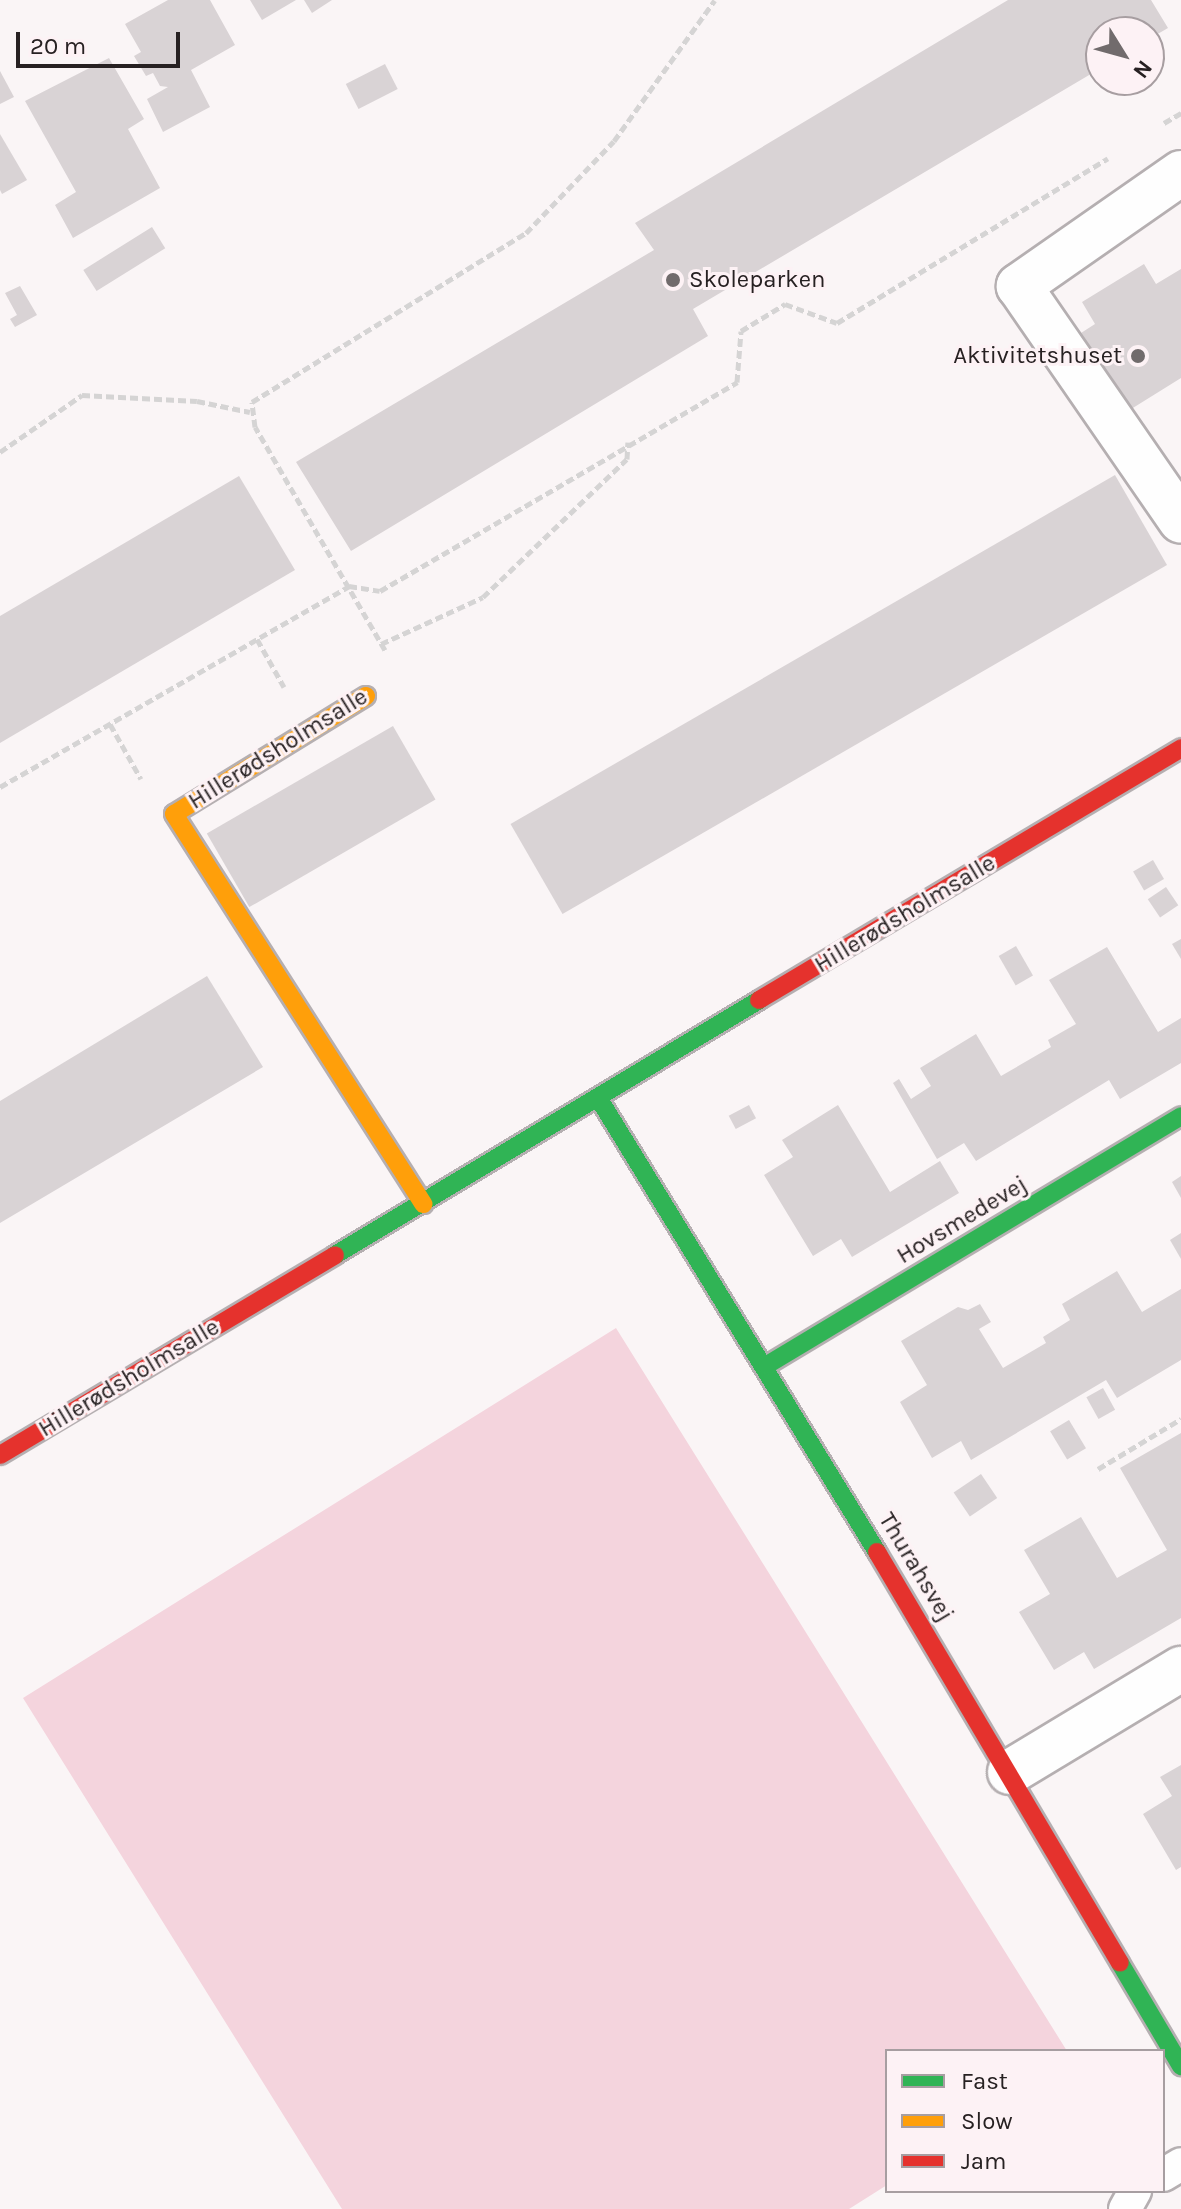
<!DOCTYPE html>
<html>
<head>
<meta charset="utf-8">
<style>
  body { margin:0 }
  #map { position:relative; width:1181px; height:2209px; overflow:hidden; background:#faf5f6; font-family:Karla,sans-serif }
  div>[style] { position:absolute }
  .green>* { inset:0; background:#f4d4dd }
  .building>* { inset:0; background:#d9d3d5; transform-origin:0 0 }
  .path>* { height:5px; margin-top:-2.5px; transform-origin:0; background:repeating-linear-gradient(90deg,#d5d4d4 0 8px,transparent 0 12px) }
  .roads { filter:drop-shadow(2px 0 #b5afb1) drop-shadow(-2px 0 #b5afb1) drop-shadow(0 2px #b5afb1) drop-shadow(0 -2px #b5afb1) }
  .lane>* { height:32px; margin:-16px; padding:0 16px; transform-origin:16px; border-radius:16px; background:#fefefe }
  .street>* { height:44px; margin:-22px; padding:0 22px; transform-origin:22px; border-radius:22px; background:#fefefe }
  .fast>* { height:18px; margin:-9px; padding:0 9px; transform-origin:9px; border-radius:9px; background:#30b455 }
  .slow>* { height:18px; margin:-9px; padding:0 9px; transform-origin:9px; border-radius:9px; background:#ff9f0a }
  .jam>* { height:18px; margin:-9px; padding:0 9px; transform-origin:9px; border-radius:9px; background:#e5322d }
  .dots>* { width:22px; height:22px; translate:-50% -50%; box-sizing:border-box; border:4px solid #fdf2f5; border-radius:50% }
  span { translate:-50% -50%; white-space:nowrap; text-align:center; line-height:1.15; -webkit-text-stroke:6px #fdf2f5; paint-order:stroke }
  .poi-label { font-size:24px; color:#272122 }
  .left { translate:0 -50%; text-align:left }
  .right { translate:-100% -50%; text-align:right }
  .street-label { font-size:24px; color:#272122 }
  .legend { position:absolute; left:885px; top:2049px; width:280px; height:144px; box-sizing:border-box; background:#fdf2f5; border:2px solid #a79ea1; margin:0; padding:10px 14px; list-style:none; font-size:24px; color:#272122 }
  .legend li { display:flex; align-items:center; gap:16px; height:40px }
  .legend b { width:40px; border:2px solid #a79ea1 }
  .north { position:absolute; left:1085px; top:16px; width:80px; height:80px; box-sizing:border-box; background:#fdf2f5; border:2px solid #a79ea1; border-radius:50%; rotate:127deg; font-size:22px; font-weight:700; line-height:32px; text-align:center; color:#272122 }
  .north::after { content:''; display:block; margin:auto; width:28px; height:36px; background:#716b6c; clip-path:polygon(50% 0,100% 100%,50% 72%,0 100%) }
  .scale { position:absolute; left:16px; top:32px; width:164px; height:36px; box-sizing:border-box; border:4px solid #272122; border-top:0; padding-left:10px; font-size:24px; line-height:28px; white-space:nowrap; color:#272122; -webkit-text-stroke:6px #fdf2f5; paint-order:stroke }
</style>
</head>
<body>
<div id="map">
  <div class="green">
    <div style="clip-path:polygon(616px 1328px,1067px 2051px,887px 2051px,887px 2185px,849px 2209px,342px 2209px,23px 1698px)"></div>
  </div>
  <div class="building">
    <div style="clip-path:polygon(168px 0,210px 0,235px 45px,191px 70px,210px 107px,163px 132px,147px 99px,168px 87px,160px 86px,153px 73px,146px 76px,134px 56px,141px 52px,125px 24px)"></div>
    <div style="clip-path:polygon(250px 0,296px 0,262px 20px)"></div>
    <div style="clip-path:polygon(304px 0,332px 0,312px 13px)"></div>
    <div style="clip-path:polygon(1008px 0,1151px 0,1168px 28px,1149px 39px,1149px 32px,1101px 32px,1101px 68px,693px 309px,708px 336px,351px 551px,296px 462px,654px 250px,635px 223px)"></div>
    <div style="clip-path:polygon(109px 58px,144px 119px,128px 129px,160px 188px,73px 238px,55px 205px,76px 192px,25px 101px)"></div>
    <div style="left:385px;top:64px;width:28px;height:44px;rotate:63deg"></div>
    <div style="clip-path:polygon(0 71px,14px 97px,0 104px)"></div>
    <div style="clip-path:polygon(0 134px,27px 180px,2px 194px,0 190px)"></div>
    <div style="left:152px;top:227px;width:25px;height:81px;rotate:58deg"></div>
    <div style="clip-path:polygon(1144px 264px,1156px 284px,1181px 269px,1181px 378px,1128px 411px,1081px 333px,1095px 324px,1082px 302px)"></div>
    <div style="clip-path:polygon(20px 286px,37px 315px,15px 327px,10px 319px,17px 315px,5px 293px)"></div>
    <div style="left:1115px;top:475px;width:104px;height:698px;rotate:60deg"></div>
    <div style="clip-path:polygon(239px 476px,295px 570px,0 743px,0 616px)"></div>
    <div style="left:393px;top:726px;width:85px;height:215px;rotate:60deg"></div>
    <div style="left:1153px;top:860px;width:22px;height:23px;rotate:60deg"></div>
    <div style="left:1166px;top:887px;width:22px;height:22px;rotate:56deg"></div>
    <div style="clip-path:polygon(1181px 939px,1181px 959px,1172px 944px)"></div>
    <div style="left:1016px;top:946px;width:34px;height:20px;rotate:60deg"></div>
    <div style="clip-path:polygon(1107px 947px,1158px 1032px,1181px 1018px,1181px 1063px,1120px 1099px,1109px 1080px,976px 1161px,964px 1143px,937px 1159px,893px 1083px,899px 1079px,911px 1099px,931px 1086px,920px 1068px,976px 1034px,1001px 1076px,1051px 1047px,1048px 1040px,1076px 1024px,1049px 980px)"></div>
    <div style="clip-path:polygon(207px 976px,263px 1067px,0 1223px,0 1101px)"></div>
    <div style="left:749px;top:1105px;width:15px;height:23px;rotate:62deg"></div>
    <div style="clip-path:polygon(838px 1105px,890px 1192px,940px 1161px,959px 1193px,852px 1257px,841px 1239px,813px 1256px,764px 1175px,793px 1157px,782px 1140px)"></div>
    <div style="clip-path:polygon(1181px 1176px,1181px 1198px,1172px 1182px)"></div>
    <div style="clip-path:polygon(1181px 1233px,1181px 1259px,1170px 1240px)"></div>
    <div style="clip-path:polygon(1117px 1271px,1142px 1312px,1181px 1289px,1181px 1360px,1117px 1398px,1106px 1380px,971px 1460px,961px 1441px,932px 1458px,900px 1402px,927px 1385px,901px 1341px,958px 1307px,968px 1310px,980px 1304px,991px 1322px,979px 1329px,1003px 1368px,1046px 1343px,1043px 1337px,1070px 1320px,1062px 1304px)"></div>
    <div style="left:1103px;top:1388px;width:25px;height:19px;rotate:61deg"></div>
    <div style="left:1069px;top:1420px;width:33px;height:22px;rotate:59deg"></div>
    <div style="clip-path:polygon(1181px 1433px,1181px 1618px,1094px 1669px,1084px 1652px,1054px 1670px,1019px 1612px,1050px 1594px,1024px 1550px,1081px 1517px,1117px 1578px,1167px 1550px,1120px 1468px)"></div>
    <div style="left:981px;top:1474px;width:29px;height:33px;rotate:56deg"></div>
    <div style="clip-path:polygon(1181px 1765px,1181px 1867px,1176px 1870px,1143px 1814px,1172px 1796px,1160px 1777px)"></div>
  </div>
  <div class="path">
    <div style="left:1164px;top:123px;width:20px;rotate:-30deg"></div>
    <div style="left:0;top:452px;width:100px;rotate:-34.8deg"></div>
    <div style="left:82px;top:395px;width:115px;rotate:3deg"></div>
    <div style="left:197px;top:401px;width:54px;rotate:11.7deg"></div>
    <div style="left:257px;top:639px;width:55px;rotate:60.6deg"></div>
    <div style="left:381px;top:644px;width:112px;rotate:-24.7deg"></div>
    <div style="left:483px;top:597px;width:199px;rotate:-43.8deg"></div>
    <div style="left:627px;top:459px;width:17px;rotate:-87deg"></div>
    <div style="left:385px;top:650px;width:258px;rotate:-120.2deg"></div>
    <div style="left:255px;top:427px;width:25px;rotate:-97deg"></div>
    <div style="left:252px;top:402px;width:322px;rotate:-31.7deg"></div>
    <div style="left:526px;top:233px;width:127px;rotate:-46.3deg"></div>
    <div style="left:614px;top:141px;width:173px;rotate:-54.4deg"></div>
    <div style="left:110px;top:724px;width:63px;rotate:60.6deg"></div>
    <div style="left:0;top:787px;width:403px;rotate:-29.9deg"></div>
    <div style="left:349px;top:586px;width:31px;rotate:9deg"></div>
    <div style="left:380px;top:591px;width:414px;rotate:-30.3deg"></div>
    <div style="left:737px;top:382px;width:51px;rotate:-85.5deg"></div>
    <div style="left:741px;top:331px;width:52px;rotate:-31.5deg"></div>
    <div style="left:785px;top:304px;width:55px;rotate:20.1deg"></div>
    <div style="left:837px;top:323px;width:317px;rotate:-31.3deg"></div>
    <div style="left:1098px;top:1469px;width:97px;rotate:-31.1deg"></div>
  </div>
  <div class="roads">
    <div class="lane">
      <div style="left:1163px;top:2175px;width:21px;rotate:-31deg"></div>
      <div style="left:1125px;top:2209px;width:21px;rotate:-61deg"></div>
    </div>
    <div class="street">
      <div style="left:1181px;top:173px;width:198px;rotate:145.1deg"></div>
      <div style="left:1019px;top:286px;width:285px;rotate:55.4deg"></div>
      <div style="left:1010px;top:1772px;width:200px;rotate:-31.1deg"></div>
    </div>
    <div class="fast">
      <div style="left:599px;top:1099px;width:532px;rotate:58.46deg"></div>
      <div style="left:335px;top:1255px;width:495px;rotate:-31deg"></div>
      <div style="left:767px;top:1365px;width:483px;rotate:-31deg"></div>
      <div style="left:1120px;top:1963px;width:120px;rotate:59.4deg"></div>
    </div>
    <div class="slow">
      <div style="left:366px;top:696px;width:225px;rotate:148.4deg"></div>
      <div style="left:174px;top:814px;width:463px;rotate:57.4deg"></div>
    </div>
    <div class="jam">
      <div style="left:759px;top:1000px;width:492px;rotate:-30.8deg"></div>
      <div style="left:0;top:1455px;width:390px;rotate:-30.8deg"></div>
      <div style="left:877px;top:1552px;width:477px;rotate:59.4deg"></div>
    </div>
  </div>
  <div class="dots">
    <div style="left:673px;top:280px;background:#716b6c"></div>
    <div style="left:1138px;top:356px;background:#716b6c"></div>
  </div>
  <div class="poi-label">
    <span class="left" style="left:689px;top:280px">Skoleparken</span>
    <span class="right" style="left:1122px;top:356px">Aktivitetshuset</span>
  </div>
  <div class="street-label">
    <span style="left:278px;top:749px;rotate:-32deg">Hillerødsholmsalle</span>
    <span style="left:905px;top:914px;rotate:-31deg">Hillerødsholmsalle</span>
    <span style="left:962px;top:1220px;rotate:-31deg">Hovsmedevej</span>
    <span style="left:129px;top:1378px;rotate:-31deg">Hillerødsholmsalle</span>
    <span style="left:916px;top:1567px;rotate:59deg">Thurahsvej</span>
  </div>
  <ul class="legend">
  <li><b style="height:10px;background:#30b455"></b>Fast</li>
  <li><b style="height:10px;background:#ff9f0a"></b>Slow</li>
  <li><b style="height:10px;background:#e5322d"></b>Jam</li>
  </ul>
  <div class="north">N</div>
  <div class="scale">20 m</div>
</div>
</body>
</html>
